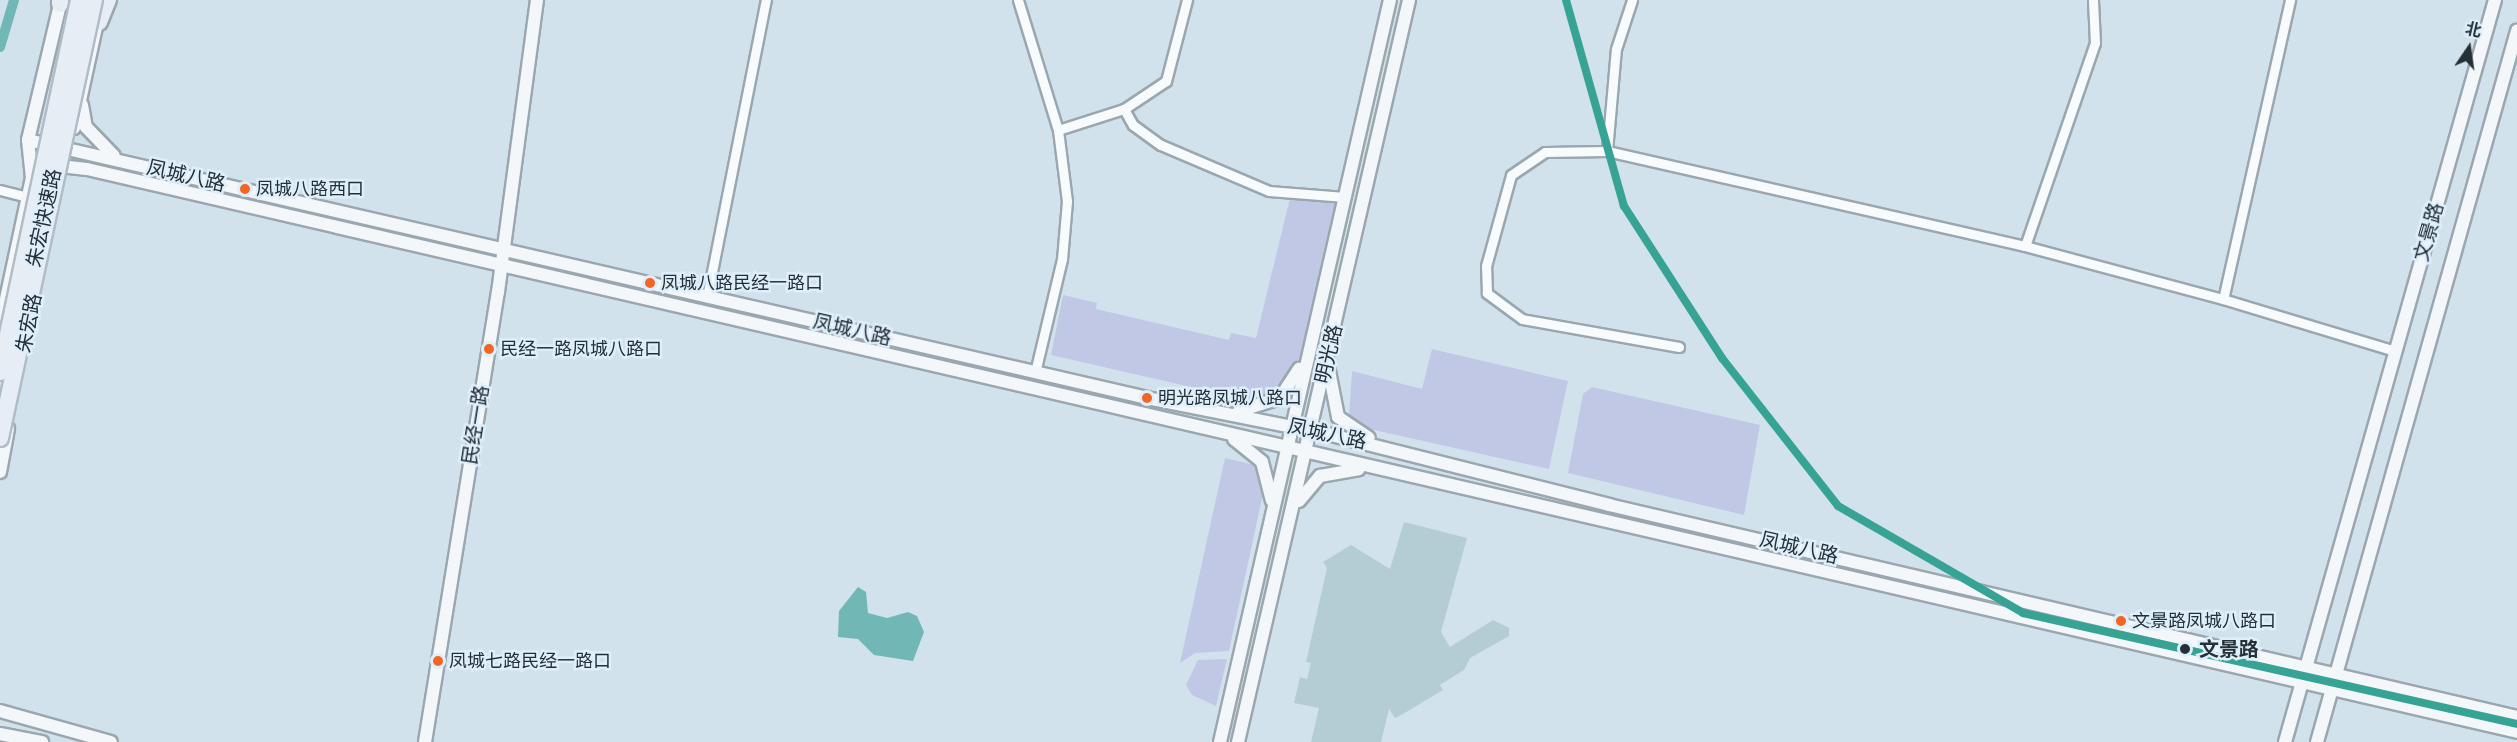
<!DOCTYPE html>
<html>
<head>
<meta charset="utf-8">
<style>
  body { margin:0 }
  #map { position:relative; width:2517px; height:742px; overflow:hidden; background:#d2e2ec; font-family:"Roboto Serif","Noto Sans SC",serif }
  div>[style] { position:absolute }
  .green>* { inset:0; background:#c0c8e6 }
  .water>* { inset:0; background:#71b7b5 }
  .canal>* { height:10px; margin:-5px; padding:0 5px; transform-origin:5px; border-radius:5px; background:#71b7b5 }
  .building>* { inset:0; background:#b4cdd5 }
  .roads { filter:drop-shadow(2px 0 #9aa7ae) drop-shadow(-2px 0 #9aa7ae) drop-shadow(0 2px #9aa7ae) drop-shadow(0 -2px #9aa7ae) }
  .street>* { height:9px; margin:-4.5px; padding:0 4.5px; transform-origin:4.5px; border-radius:4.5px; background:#f8fbfc }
  .secondary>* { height:12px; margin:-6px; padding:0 6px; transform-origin:6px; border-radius:6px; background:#f4f7fa }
  .highway>* { height:16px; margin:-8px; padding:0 8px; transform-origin:8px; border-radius:8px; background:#e7edf4 }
  .bridges { filter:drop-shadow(2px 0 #b0bcc6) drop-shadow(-2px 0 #b0bcc6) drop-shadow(0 2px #b0bcc6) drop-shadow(0 -2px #b0bcc6) }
  .highway-bridge>* { height:16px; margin:-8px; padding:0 8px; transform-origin:8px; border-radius:8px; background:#e7edf4 }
  .metro-1>* { height:8px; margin:-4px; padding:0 4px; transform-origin:4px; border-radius:4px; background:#37a394 }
  .dots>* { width:16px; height:16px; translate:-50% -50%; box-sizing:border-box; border:3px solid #deeffb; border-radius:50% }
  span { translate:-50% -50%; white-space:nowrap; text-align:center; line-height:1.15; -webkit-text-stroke:5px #deeffb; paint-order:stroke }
  .bus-label { font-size:18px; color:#242f36 }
  .left { translate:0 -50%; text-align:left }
  .street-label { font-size:20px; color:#242f36 }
  .stop-label { font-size:20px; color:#242f36; font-weight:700 }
  .north { position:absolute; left:2439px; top:18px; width:60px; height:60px; -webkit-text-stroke:4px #deeffb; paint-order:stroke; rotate:13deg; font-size:16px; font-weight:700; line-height:24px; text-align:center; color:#242f36 }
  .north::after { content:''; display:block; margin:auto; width:21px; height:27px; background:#242f36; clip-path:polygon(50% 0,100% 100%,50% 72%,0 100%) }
</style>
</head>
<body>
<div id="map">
  <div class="green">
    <div style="clip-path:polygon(1290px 198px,1337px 204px,1297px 377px,1288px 390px,1252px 401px,1051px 355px,1063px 295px,1097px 303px,1096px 309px,1229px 340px,1231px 333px,1256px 338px)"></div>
    <div style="clip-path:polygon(1432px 349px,1568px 381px,1549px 469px,1365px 428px,1349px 417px,1352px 371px,1422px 389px)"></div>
    <div style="clip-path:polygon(1592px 387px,1760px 425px,1744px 515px,1568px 473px,1583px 394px)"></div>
    <div style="clip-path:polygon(1225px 458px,1255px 465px,1264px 489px,1229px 651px,1195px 653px,1180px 663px)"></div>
    <div style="clip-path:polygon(1227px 659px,1216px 706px,1192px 695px,1186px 685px,1198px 660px)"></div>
  </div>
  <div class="water">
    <div style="clip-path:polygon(858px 587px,866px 592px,868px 613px,887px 618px,908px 612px,917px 616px,924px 632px,913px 661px,874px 655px,858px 639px,838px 637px,839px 611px)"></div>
  </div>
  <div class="canal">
    <div style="left:0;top:47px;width:49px;rotate:-73.4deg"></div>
  </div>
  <div class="building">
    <div style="clip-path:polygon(1404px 522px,1467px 538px,1441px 632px,1450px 647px,1493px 620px,1509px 628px,1509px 636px,1470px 658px,1464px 670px,1440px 685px,1443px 690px,1403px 714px,1395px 718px,1389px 709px,1381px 742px,1311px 742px,1319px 708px,1294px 703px,1300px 677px,1307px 679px,1311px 663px,1306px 662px,1327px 568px,1323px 562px,1351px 545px,1390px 569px)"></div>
  </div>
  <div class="roads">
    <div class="street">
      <div style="left:1018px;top:0;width:136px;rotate:72.9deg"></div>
      <div style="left:1058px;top:130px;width:72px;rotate:82.8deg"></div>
      <div style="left:1067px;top:201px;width:58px;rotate:94.9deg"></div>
      <div style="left:1062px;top:259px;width:116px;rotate:103.4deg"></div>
      <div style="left:2290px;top:0;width:306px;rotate:102.6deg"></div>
      <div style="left:2223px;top:299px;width:180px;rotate:16.8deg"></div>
      <div style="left:1124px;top:109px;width:18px;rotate:61deg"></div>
      <div style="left:1133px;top:125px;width:34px;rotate:36deg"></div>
      <div style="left:1161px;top:145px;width:117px;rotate:23.1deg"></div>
      <div style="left:1269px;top:191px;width:76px;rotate:4.5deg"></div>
      <div style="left:1058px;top:130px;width:69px;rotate:-17.7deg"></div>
      <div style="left:1124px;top:109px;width:50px;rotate:-33.7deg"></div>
      <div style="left:1166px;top:81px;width:84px;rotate:-75.5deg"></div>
      <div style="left:1607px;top:151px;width:102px;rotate:-85deg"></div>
      <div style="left:1616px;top:49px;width:52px;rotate:-71.9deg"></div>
      <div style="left:0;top:190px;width:29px;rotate:14deg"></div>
      <div style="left:2025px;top:246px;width:215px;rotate:-71deg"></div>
      <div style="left:2095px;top:43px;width:43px;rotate:-92.7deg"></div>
      <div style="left:707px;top:297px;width:303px;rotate:-78.8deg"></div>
      <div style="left:1679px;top:347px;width:159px;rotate:-169.9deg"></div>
      <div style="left:1522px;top:319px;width:44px;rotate:-143.4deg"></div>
      <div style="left:1487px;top:293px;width:27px;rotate:-92deg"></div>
      <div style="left:1486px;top:266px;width:94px;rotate:-74.6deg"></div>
      <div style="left:1511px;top:175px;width:41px;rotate:-34.1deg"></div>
      <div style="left:1545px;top:152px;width:62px;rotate:-0.9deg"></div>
      <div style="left:1607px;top:151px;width:429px;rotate:12.8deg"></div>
      <div style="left:2025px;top:246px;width:205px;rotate:15deg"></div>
    </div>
    <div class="secondary">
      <div style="left:82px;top:105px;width:22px;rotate:80deg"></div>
      <div style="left:86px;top:127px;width:40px;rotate:46deg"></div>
      <div style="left:74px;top:128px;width:118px;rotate:-77.7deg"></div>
      <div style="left:28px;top:140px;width:1148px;rotate:12.98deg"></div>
      <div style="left:1147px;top:398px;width:184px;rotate:11.3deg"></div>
      <div style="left:1327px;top:434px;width:291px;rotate:14.1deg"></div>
      <div style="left:1609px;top:505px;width:932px;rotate:13.14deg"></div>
      <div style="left:33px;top:163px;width:54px;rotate:6.3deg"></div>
      <div style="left:87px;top:169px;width:2494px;rotate:13.04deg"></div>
      <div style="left:0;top:327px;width:152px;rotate:-77.9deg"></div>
      <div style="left:32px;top:178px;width:38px;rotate:-96deg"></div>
      <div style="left:28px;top:140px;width:144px;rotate:-76.7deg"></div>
      <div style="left:1329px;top:371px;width:47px;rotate:78.9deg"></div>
      <div style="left:1338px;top:417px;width:37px;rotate:34deg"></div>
      <div style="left:1239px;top:411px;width:43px;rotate:-17.6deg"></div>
      <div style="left:1280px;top:398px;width:35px;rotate:-57deg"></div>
      <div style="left:1234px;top:439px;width:36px;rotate:39deg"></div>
      <div style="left:1262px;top:462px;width:40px;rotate:75.6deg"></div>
      <div style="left:0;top:472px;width:44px;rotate:-79.5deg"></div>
      <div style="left:1299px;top:501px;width:33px;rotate:-50deg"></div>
      <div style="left:1320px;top:476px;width:39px;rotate:-10deg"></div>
      <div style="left:0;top:711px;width:115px;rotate:15.6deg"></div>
      <div style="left:0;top:734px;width:43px;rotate:10.8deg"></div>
      <div style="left:425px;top:742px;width:456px;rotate:-80.8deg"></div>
      <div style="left:498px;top:292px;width:295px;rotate:-82.4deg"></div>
      <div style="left:1220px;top:742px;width:761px;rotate:-77.1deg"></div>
      <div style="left:1238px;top:742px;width:761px;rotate:-77.02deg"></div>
      <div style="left:2285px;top:742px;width:771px;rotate:-74.2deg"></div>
      <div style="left:2317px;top:742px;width:739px;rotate:-74.29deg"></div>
    </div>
    <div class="highway">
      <div style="left:60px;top:4px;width:4px;rotate:-90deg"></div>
      <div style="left:99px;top:22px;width:24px;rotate:-68deg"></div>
    </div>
  </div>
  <div class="bridges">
    <div class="highway-bridge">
      <div style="left:0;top:372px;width:380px;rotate:-78deg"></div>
      <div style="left:0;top:438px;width:448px;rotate:-77.9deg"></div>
    </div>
  </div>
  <div class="metro-1">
    <div style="left:1566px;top:0;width:214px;rotate:74.3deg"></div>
    <div style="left:1624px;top:206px;width:181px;rotate:57.2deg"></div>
    <div style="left:1722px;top:358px;width:188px;rotate:51.9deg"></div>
    <div style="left:1838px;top:506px;width:214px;rotate:30deg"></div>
    <div style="left:2023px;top:613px;width:506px;rotate:12.66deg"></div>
  </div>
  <div class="dots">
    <div style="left:245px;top:189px;background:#f26522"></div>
    <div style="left:650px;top:283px;background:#f26522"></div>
    <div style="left:489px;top:349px;background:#f26522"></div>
    <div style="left:1147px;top:398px;background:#f26522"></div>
    <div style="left:2121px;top:621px;background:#f26522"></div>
    <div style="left:2185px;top:649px;background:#242f36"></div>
    <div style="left:438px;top:661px;background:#f26522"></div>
  </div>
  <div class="bus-label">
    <span class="left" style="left:256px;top:189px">凤城八路西口</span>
    <span class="left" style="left:661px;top:283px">凤城八路民经一路口</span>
    <span class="left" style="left:500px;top:349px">民经一路凤城八路口</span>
    <span class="left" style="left:1158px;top:398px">明光路凤城八路口</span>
    <span class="left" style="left:2132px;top:621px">文景路凤城八路口</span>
    <span class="left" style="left:449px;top:661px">凤城七路民经一路口</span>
  </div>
  <div class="street-label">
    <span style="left:186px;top:176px;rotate:13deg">凤城八路</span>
    <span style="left:44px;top:218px;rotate:-78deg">朱宏快速路</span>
    <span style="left:2429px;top:232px;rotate:-74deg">文景路</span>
    <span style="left:29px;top:323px;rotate:-79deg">朱宏路</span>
    <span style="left:852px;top:330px;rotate:13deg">凤城八路</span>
    <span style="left:1329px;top:354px;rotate:-77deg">明光路</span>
    <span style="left:476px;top:425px;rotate:-81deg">民经一路</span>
    <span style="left:1327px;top:434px;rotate:12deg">凤城八路</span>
    <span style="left:1799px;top:548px;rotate:13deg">凤城八路</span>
  </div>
  <div class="stop-label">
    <span class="left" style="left:2199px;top:649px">文景路</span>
  </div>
  <div class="north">北</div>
</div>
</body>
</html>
